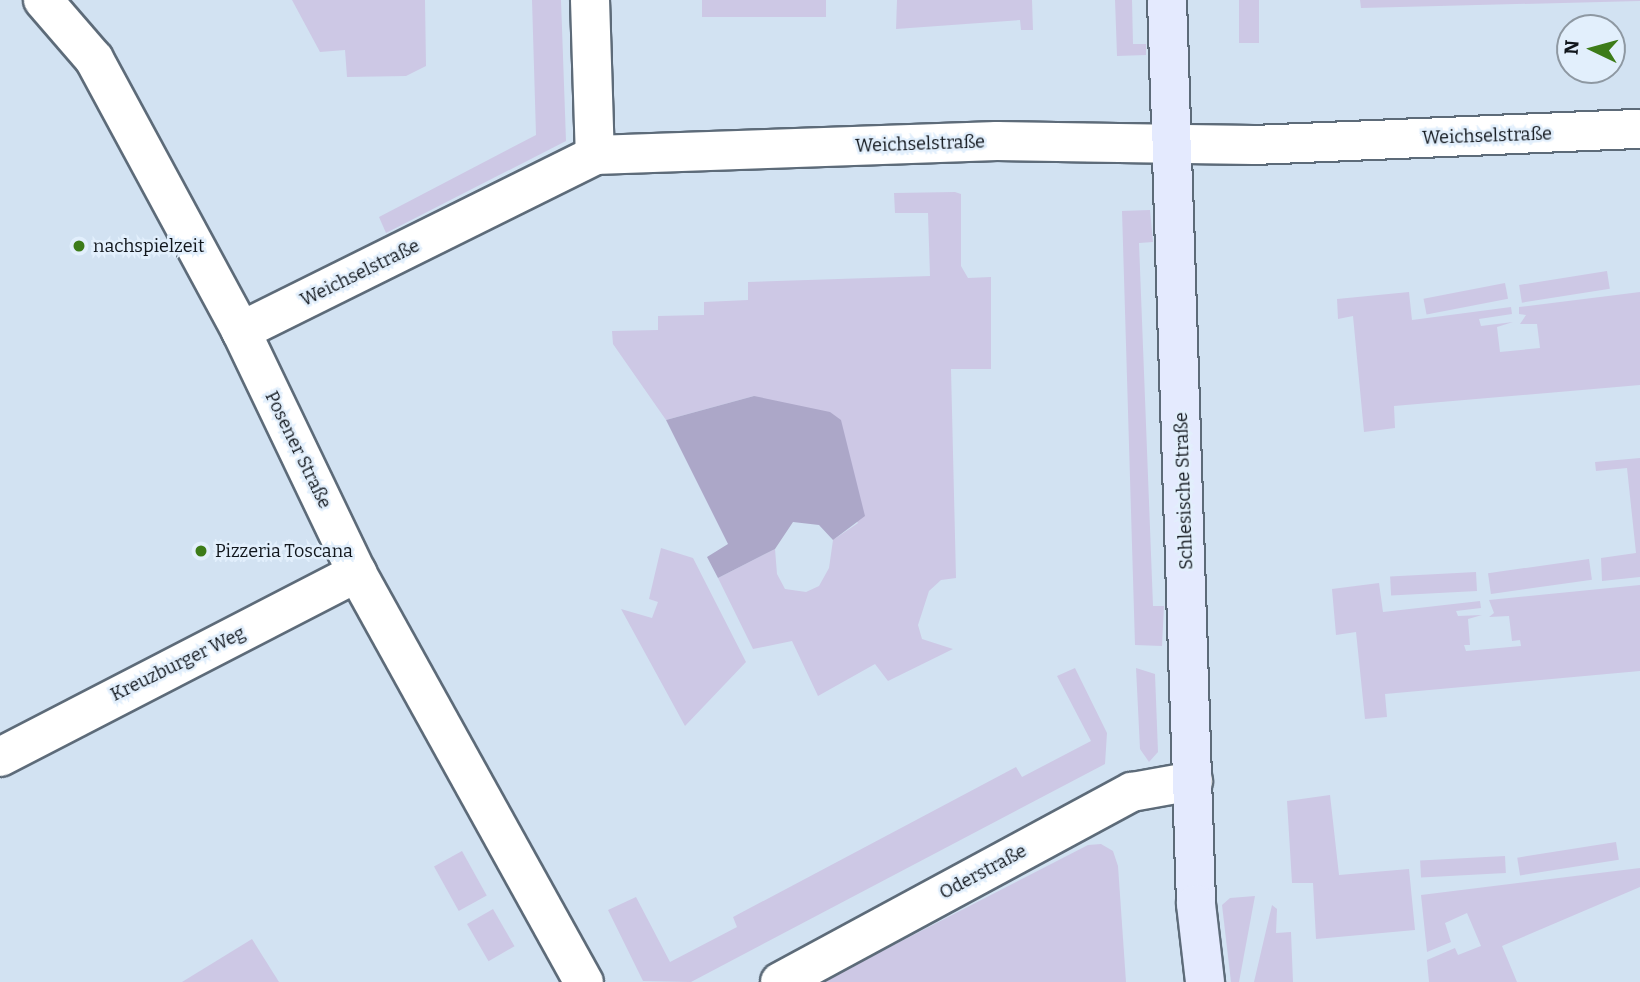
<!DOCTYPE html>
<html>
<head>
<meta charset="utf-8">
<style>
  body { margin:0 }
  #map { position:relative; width:1640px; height:982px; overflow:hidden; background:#d2e2f2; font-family:Bitter,serif }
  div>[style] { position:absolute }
  .green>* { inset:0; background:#cdc8e5; transform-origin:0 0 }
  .forest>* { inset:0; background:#aca7c8 }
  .roads { filter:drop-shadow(2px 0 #5d6b79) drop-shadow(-2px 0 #5d6b79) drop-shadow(0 2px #5d6b79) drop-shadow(0 -2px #5d6b79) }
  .street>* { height:38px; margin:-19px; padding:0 19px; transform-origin:19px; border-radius:19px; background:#fff }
  .secondary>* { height:38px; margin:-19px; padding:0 19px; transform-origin:19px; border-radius:19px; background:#e4eafe }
  .dots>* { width:19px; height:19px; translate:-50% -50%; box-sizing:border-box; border:4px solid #e2effc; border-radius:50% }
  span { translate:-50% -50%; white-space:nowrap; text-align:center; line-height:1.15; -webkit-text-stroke:5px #e2effc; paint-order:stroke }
  .street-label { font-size:18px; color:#11161c }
  .poi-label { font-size:18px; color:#11161c }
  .left { translate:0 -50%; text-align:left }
  .north { position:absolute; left:1556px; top:14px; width:70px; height:70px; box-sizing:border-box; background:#e2effc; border:2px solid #8e98a2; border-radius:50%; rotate:275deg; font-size:19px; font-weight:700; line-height:28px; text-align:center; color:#11161c }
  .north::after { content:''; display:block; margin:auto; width:24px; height:32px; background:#3d7c19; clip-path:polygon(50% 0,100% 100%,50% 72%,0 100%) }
</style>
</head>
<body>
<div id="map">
  <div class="green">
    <div style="clip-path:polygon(292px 0,425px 0,426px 66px,406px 76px,347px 77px,345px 50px,320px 52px)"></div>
    <div style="clip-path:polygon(532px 0,561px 0,566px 141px,386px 233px,379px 217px,536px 135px)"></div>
    <div style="left:702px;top:0;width:124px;height:17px"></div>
    <div style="clip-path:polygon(897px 0,1032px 0,1033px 30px,1021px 30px,1020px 20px,896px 29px)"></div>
    <div style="clip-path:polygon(1115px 0,1132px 0,1133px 44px,1146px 44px,1146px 55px,1117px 56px)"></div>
    <div style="left:1239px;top:0;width:20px;height:43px"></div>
    <div style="clip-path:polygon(1360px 0,1640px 0,1640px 1px,1361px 8px)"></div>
    <div style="clip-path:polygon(955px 192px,961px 194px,961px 266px,968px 278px,991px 277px,991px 369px,951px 369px,956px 578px,941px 580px,929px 591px,918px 625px,922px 639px,953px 649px,888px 681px,875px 664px,818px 696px,792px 641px,753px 649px,718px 578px,775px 549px,777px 574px,785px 589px,806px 592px,819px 586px,829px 568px,833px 540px,858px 523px,754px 396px,666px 420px,613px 344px,612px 331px,658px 330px,658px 316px,704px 315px,704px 302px,748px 300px,748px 282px,930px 276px,928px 213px,895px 213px,894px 193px)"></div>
    <div style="clip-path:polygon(1150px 210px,1153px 242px,1139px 243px,1153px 606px,1164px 606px,1162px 646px,1135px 645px,1122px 211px)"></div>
    <div style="left:1607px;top:271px;width:18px;height:89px;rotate:81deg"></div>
    <div style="left:1505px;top:283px;width:16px;height:83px;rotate:79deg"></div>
    <div style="clip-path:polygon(1409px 292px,1412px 320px,1511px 307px,1512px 314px,1479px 319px,1481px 326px,1513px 322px,1497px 327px,1500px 352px,1540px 348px,1537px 324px,1520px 324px,1526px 315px,1519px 314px,1519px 307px,1640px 292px,1640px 385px,1394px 406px,1395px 428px,1364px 432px,1353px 316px,1338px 319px,1337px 299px)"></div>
    <div style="clip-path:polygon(1640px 458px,1640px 577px,1602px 581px,1601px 558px,1636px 553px,1627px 468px,1596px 471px,1595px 462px)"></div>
    <div style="clip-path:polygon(661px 548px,693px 558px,746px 662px,685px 726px,621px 609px,652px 618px,658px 602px,649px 599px)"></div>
    <div style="left:1589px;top:559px;width:21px;height:102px;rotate:82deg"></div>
    <div style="left:1476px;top:572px;width:19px;height:86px;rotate:87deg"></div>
    <div style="clip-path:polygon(1379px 583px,1383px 612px,1480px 601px,1481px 608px,1456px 611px,1458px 616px,1482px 615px,1468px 619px,1470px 645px,1464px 645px,1466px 651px,1521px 646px,1520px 640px,1512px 641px,1509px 616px,1489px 617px,1494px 613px,1489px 600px,1640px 585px,1640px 671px,1385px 694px,1387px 717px,1365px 719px,1356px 632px,1336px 635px,1332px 589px)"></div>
    <div style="clip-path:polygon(1075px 668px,1107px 733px,1105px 764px,691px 982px,643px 981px,608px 910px,636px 897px,670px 962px,737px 927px,733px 917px,1016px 767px,1022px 777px,1091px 741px,1057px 676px)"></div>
    <div style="clip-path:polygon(1136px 668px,1155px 674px,1158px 752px,1149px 762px,1140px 749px)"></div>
    <div style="clip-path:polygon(1330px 795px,1339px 875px,1409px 869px,1415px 930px,1316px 939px,1313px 883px,1292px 883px,1287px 801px)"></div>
    <div style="left:1616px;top:842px;width:18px;height:100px;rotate:81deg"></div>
    <div style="clip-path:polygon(1101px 844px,1113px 851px,1118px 866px,1126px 982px,822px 982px,1088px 845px)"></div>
    <div style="left:462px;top:851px;width:51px;height:32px;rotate:61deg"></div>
    <div style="left:1505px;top:856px;width:17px;height:85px;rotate:87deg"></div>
    <div style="clip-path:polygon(1640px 868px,1640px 887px,1502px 946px,1517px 982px,1429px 982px,1427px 960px,1455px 948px,1458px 955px,1481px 946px,1467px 913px,1445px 923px,1451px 942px,1427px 952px,1421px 895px)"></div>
    <div style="clip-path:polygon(1255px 896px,1239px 982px,1231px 982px,1222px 905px,1230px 898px)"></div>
    <div style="clip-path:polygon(1272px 905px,1277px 909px,1276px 933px,1291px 932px,1293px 982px,1254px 982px)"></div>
    <div style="left:493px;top:909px;width:43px;height:30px;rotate:60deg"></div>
    <div style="clip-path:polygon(252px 939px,279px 982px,182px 982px)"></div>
  </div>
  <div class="forest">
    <div style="clip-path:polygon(754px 396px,830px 412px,841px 420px,865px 516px,833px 540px,819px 525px,793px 522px,775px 549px,718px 578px,707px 557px,728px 544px,666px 420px)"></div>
  </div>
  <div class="roads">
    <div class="street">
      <div style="left:43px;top:0;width:78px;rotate:49.2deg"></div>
      <div style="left:94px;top:59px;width:309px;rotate:61.6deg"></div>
      <div style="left:241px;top:331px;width:268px;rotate:64.4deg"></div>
      <div style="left:357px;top:573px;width:468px;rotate:61deg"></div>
      <div style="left:590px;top:0;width:155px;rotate:88.2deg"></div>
      <div style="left:241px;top:331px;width:395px;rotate:-26.4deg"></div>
      <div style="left:595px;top:155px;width:402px;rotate:-2deg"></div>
      <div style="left:997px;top:141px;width:257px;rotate:0.9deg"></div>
      <div style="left:1254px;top:145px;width:386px;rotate:-2.4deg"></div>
      <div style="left:0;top:757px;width:402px;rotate:-27.3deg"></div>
      <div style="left:780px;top:982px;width:400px;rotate:-28.4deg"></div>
      <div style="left:1132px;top:792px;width:62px;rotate:-10.2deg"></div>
    </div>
    <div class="secondary">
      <div style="left:1167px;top:0;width:904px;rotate:88.16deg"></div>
      <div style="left:1196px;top:904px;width:79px;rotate:83.4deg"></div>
    </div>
  </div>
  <div class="dots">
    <div style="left:79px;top:246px;background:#3d7c19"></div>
    <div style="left:201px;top:551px;background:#3d7c19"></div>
  </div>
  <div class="street-label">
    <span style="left:1487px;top:136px;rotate:-2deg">Weichselstraße</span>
    <span style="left:920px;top:144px;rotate:-2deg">Weichselstraße</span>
    <span style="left:360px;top:273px;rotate:-26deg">Weichselstraße</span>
    <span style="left:298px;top:450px;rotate:64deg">Posener Straße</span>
    <span style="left:1184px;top:491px;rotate:-92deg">Schlesische Straße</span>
    <span style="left:178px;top:664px;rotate:-26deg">Kreuzburger Weg</span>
    <span style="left:983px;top:872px;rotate:-28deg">Oderstraße</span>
  </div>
  <div class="poi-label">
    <span class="left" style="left:93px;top:246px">nachspielzeit</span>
    <span class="left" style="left:215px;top:551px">Pizzeria Toscana</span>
  </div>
  <div class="north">N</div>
</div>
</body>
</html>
